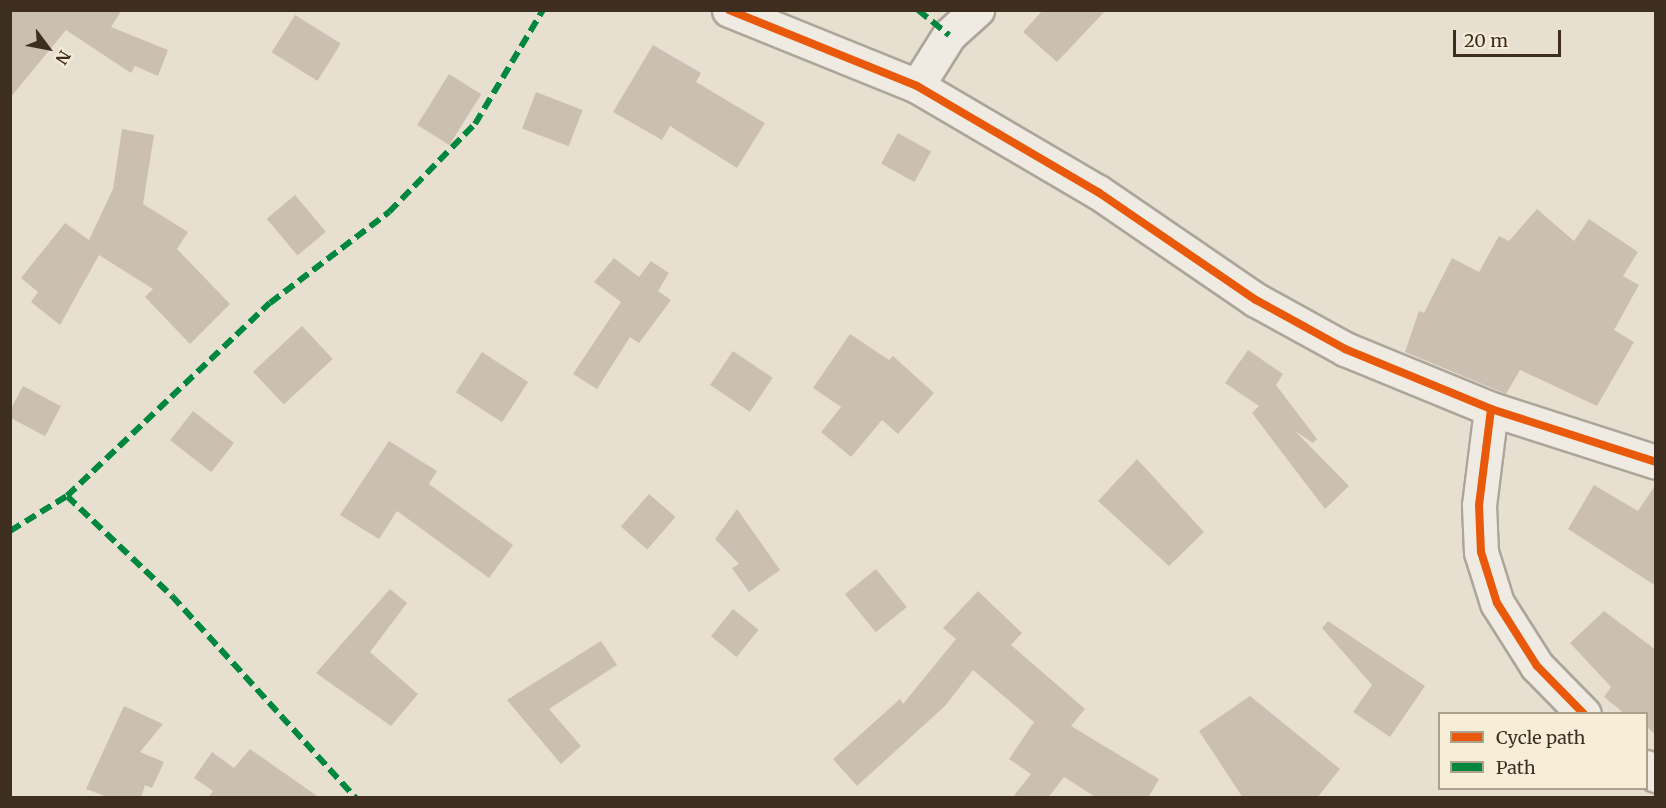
<!DOCTYPE html>
<html>
<head>
<meta charset="utf-8">
<style>
  body { margin:0 }
  #map { position:relative; width:1666px; height:808px; overflow:hidden; background:#e7e0d1; font-family:Merriweather,serif }
  div>[style] { position:absolute }
  .building>* { inset:0; background:#cbbfb2; transform-origin:0 0 }
  .roads { filter:drop-shadow(2px 0 #ada599) drop-shadow(-2px 0 #ada599) drop-shadow(0 2px #ada599) drop-shadow(0 -2px #ada599) }
  .minor>* { height:33px; margin:-16.5px; padding:0 16.5px; transform-origin:16.5px; border-radius:16.5px; background:#efebe3 }
  .quiet>* { height:6px; margin-top:-3px; transform-origin:0; background:repeating-linear-gradient(90deg,#00873e 0 12px,transparent 0 18px) }
  .cycleway>* { height:8px; margin:-4px; padding:0 4px; transform-origin:4px; border-radius:4px; background:#e8590c }
  span { translate:-50% -50%; white-space:nowrap; text-align:center; line-height:1.15; -webkit-text-stroke:4.5px #f7eed8; paint-order:stroke }
  .frame { position:absolute; inset:0; border:12px solid #3d2e20; pointer-events:none }
  .legend { position:absolute; left:1438px; top:712px; width:210px; height:78px; box-sizing:border-box; background:#f7eed8; border:2px solid #ada18e; margin:0; padding:8px 10px; list-style:none; font-size:18px; color:#3d2e20 }
  .legend li { display:flex; align-items:center; gap:12px; height:30px }
  .legend b { width:30px; border:2px solid #ada18e }
  .north { position:absolute; left:18px; top:18px; width:60px; height:60px; -webkit-text-stroke:4px #f7eed8; paint-order:stroke; rotate:122deg; font-size:16px; font-weight:700; line-height:24px; text-align:center; color:#3d2e20 }
  .north::after { content:''; display:block; margin:auto; width:21px; height:27px; background:#3d2e20; clip-path:polygon(50% 0,100% 100%,50% 72%,0 100%) }
  .scale { position:absolute; left:1453px; top:30px; width:108px; height:27px; box-sizing:border-box; border:3px solid #3d2e20; border-top:0; padding-left:8px; font-size:18px; line-height:21px; white-space:nowrap; color:#3d2e20; -webkit-text-stroke:4px #f7eed8; paint-order:stroke }
</style>
</head>
<body>
<div id="map">
  <div class="building">
    <div style="clip-path:polygon(10px 10px,122px 10px,111px 27px,168px 50px,158px 76px,135px 66px,131px 73px,66px 30px,10px 98px)"></div>
    <div style="clip-path:polygon(1043px 10px,1106px 10px,1057px 62px,1023px 32px)"></div>
    <div style="left:295px;top:15px;width:54px;height:44px;rotate:32deg"></div>
    <div style="clip-path:polygon(653px 45px,701px 73px,696px 82px,765px 123px,737px 168px,670px 126px,662px 140px,613px 112px)"></div>
    <div style="left:449px;top:74px;width:38px;height:60px;rotate:32deg"></div>
    <div style="left:536px;top:92px;width:50px;height:39px;rotate:21deg"></div>
    <div style="clip-path:polygon(122px 129px,154px 135px,143px 204px,188px 232px,177px 249px,230px 304px,190px 344px,145px 297px,153px 289px,99px 255px,60px 325px,31px 302px,38px 292px,21px 278px,65px 223px,89px 240px,113px 189px)"></div>
    <div style="left:898px;top:133px;width:38px;height:35px;rotate:29deg"></div>
    <div style="left:295px;top:195px;width:48px;height:37px;rotate:50deg"></div>
    <div style="clip-path:polygon(1537px 209px,1574px 241px,1589px 219px,1638px 252px,1623px 276px,1639px 285px,1614px 330px,1634px 342px,1597px 406px,1520px 370px,1506px 394px,1405px 352px,1419px 311px,1424px 313px,1452px 258px,1479px 272px,1499px 236px,1509px 241px)"></div>
    <div style="clip-path:polygon(614px 258px,639px 277px,651px 261px,669px 273px,658px 291px,671px 300px,639px 343px,630px 337px,597px 389px,573px 374px,621px 302px,594px 282px)"></div>
    <div style="left:302px;top:326px;width:45px;height:67px;rotate:47deg"></div>
    <div style="clip-path:polygon(850px 334px,889px 360px,893px 356px,934px 393px,898px 434px,882px 420px,851px 457px,821px 432px,841px 407px,813px 388px)"></div>
    <div style="clip-path:polygon(1248px 350px,1283px 374px,1276px 385px,1317px 439px,1313px 443px,1295px 431px,1349px 486px,1325px 509px,1252px 413px,1259px 406px,1225px 383px)"></div>
    <div style="left:733px;top:351px;width:48px;height:41px;rotate:34deg"></div>
    <div style="left:482px;top:352px;width:55px;height:48px;rotate:33deg"></div>
    <div style="left:23px;top:386px;width:43px;height:34px;rotate:28deg"></div>
    <div style="left:193px;top:411px;width:52px;height:37px;rotate:38deg"></div>
    <div style="clip-path:polygon(389px 441px,437px 471px,429px 484px,513px 545px,489px 578px,397px 511px,379px 539px,340px 515px)"></div>
    <div style="clip-path:polygon(1137px 459px,1204px 532px,1169px 566px,1098px 501px)"></div>
    <div style="clip-path:polygon(1656px 484px,1656px 586px,1568px 529px,1594px 485px,1638px 511px)"></div>
    <div style="left:649px;top:494px;width:35px;height:43px;rotate:41deg"></div>
    <div style="clip-path:polygon(737px 509px,780px 570px,749px 592px,732px 568px,739px 564px,715px 539px)"></div>
    <div style="left:876px;top:569px;width:49px;height:40px;rotate:51deg"></div>
    <div style="clip-path:polygon(390px 589px,407px 603px,370px 652px,418px 694px,391px 726px,316px 673px)"></div>
    <div style="clip-path:polygon(978px 591px,1022px 633px,1011px 645px,1085px 709px,1071px 726px,1159px 779px,1148px 798px,1097px 798px,1064px 777px,1048px 798px,1012px 798px,1031px 774px,1009px 759px,1034px 722px,973px 670px,945px 706px,857px 786px,833px 759px,900px 699px,903px 704px,956px 639px,943px 628px)"></div>
    <div style="left:733px;top:609px;width:33px;height:35px;rotate:39deg"></div>
    <div style="clip-path:polygon(1604px 611px,1656px 650px,1656px 735px,1647px 727px,1647px 714px,1625px 714px,1604px 697px,1611px 687px,1570px 643px)"></div>
    <div style="clip-path:polygon(1328px 621px,1425px 686px,1390px 737px,1353px 712px,1372px 685px,1322px 628px)"></div>
    <div style="clip-path:polygon(601px 641px,617px 665px,549px 709px,581px 746px,561px 764px,507px 700px)"></div>
    <div style="clip-path:polygon(1250px 696px,1340px 769px,1317px 798px,1243px 798px,1199px 731px)"></div>
    <div style="clip-path:polygon(124px 706px,163px 724px,140px 752px,164px 762px,152px 788px,145px 785px,141px 798px,110px 798px,86px 789px)"></div>
    <div style="clip-path:polygon(250px 749px,320px 798px,208px 798px,213px 791px,194px 778px,212px 752px,234px 768px)"></div>
  </div>
  <div class="roads">
    <div class="minor">
      <div style="left:729px;top:10px;width:203px;rotate:22deg"></div>
      <div style="left:917px;top:86px;width:210px;rotate:30.4deg"></div>
      <div style="left:1098px;top:192px;width:191px;rotate:34.4deg"></div>
      <div style="left:1256px;top:300px;width:102px;rotate:28.8deg"></div>
      <div style="left:1345px;top:349px;width:158px;rotate:22.3deg"></div>
      <div style="left:1491px;top:409px;width:173px;rotate:17.8deg"></div>
      <div style="left:917px;top:86px;width:60px;rotate:-57.9deg"></div>
      <div style="left:949px;top:35px;width:38px;rotate:-42deg"></div>
      <div style="left:1491px;top:409px;width:97px;rotate:97.1deg"></div>
      <div style="left:1479px;top:505px;width:47px;rotate:87.6deg"></div>
      <div style="left:1481px;top:552px;width:53px;rotate:72.6deg"></div>
      <div style="left:1497px;top:603px;width:75px;rotate:57.6deg"></div>
      <div style="left:1537px;top:666px;width:67px;rotate:45.6deg"></div>
      <div style="left:1646px;top:767px;width:13px;rotate:39deg"></div>
    </div>
  </div>
  <div class="quiet">
    <div style="left:918px;top:10px;width:40px;rotate:39deg"></div>
    <div style="left:67px;top:496px;width:145px;rotate:43.6deg"></div>
    <div style="left:172px;top:596px;width:273px;rotate:47.7deg"></div>
    <div style="left:10px;top:531px;width:67px;rotate:-31.6deg"></div>
    <div style="left:67px;top:496px;width:280px;rotate:-43.6deg"></div>
    <div style="left:270px;top:303px;width:150px;rotate:-37.4deg"></div>
    <div style="left:389px;top:212px;width:123px;rotate:-45.7deg"></div>
    <div style="left:475px;top:124px;width:133px;rotate:-59.2deg"></div>
  </div>
  <div class="cycleway">
    <div style="left:729px;top:10px;width:203px;rotate:22deg"></div>
    <div style="left:917px;top:86px;width:210px;rotate:30.4deg"></div>
    <div style="left:1098px;top:192px;width:191px;rotate:34.4deg"></div>
    <div style="left:1256px;top:300px;width:102px;rotate:28.8deg"></div>
    <div style="left:1345px;top:349px;width:158px;rotate:22.3deg"></div>
    <div style="left:1491px;top:409px;width:173px;rotate:17.8deg"></div>
    <div style="left:1491px;top:409px;width:97px;rotate:97.1deg"></div>
    <div style="left:1479px;top:505px;width:47px;rotate:87.6deg"></div>
    <div style="left:1481px;top:552px;width:53px;rotate:72.6deg"></div>
    <div style="left:1497px;top:603px;width:75px;rotate:57.6deg"></div>
    <div style="left:1537px;top:666px;width:67px;rotate:45.6deg"></div>
  </div>
  <div class="frame"></div>
  <ul class="legend">
  <li><b style="height:8px;background:#e8590c"></b>Cycle path</li>
  <li><b style="height:8px;background:#00873e"></b>Path</li>
  </ul>
  <div class="north">N</div>
  <div class="scale">20 m</div>
</div>
</body>
</html>
